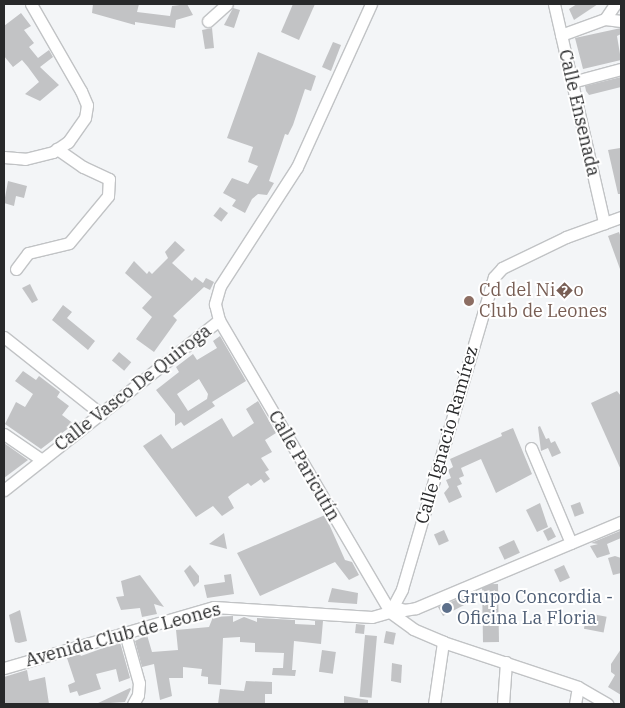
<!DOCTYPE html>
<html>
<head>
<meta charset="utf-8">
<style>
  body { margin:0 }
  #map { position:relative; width:625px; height:708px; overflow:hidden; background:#f3f5f7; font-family:"IBM Plex Serif",serif }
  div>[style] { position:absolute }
  .building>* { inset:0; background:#c2c3c5; transform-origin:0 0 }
  .roads { filter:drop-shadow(1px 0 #c1c3c5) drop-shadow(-1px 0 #c1c3c5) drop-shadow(0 1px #c1c3c5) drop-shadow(0 -1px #c1c3c5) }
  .minor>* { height:11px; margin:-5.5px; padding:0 5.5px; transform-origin:5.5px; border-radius:5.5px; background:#fff }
  .dots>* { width:14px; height:14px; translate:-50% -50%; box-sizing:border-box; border:2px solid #fff; border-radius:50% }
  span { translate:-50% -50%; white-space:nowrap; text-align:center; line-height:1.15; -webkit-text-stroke:4px #fff; paint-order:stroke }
  .street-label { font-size:18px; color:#28292a }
  .education-label { font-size:18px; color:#785e54 }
  .left { translate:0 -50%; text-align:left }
  .service-label { font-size:18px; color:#4e5e75 }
  .frame { position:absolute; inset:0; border:5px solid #28292a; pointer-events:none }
</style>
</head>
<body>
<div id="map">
  <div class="building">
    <div style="clip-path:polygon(93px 4px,139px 4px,137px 12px,170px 16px,172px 6px,187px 4px,193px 15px,176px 20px,175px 28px,135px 22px,135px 25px,92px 13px)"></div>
    <div style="clip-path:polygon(293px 4px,315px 4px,299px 40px,281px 32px)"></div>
    <div style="clip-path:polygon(577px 4px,598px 4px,574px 20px,569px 9px)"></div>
    <div style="clip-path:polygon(233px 8px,240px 10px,234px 28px,224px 25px)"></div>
    <div style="clip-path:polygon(21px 13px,31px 26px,24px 30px,34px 43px,29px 47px,38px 58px,49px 50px,53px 57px,40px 67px,59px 85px,40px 101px,25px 94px,39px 82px,28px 67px,22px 60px,13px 67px,4px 56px,4px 26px)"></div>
    <div style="clip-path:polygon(212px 28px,214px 48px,205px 49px,202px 30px)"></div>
    <div style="clip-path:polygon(621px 28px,621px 34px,617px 36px,621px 60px,583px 69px,575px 38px)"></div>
    <div style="clip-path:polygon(333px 42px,341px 45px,331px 71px,322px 67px)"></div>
    <div style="clip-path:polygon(258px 52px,316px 76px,311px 91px,305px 89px,293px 125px,288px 135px,285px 134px,269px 181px,274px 183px,267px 195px,258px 194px,252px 199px,245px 213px,232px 206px,236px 200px,223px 193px,232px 178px,248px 184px,258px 166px,248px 162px,253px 147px,227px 138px)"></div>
    <div style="clip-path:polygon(621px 77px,621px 87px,589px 95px,586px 91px,585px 86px)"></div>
    <div style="clip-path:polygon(620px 148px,621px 194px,618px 194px,608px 150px)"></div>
    <div style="clip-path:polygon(8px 181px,27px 186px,24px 198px,16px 196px,14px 206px,4px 203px)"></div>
    <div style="left:220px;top:207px;width:10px;height:11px;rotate:37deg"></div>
    <div style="clip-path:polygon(619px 232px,621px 238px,620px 269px,608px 236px)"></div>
    <div style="clip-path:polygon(175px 241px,185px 250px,172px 263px,192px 281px,195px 277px,203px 283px,206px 278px,214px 282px,210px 290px,204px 287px,173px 316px,177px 320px,154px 352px,136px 339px,152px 317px,142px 308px,152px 297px,125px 273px,134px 261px,147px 274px,149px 271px,152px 274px,168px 258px,165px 252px)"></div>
    <div style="clip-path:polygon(30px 284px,38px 300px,32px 303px,22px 288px)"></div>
    <div style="clip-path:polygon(63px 305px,72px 312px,67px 318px,95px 341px,88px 350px,52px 320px)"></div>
    <div style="clip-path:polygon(evenodd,220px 336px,246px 381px,212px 402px,215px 406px,184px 426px,181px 422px,175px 426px,175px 414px,156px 390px,179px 372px,176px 367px,193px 354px,197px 360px,217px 348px,213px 341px,220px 336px,199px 379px,208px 394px,207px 399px,188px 411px,177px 394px,199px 379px)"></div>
    <div style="left:119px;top:352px;width:16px;height:11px;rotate:40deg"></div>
    <div style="clip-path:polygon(23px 371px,36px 380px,39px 376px,60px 392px,57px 397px,69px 406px,62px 415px,74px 424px,41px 449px,5px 424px,16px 402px,25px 407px,33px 394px,15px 381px)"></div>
    <div style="clip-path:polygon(617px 391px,621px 396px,621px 470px,591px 403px)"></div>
    <div style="clip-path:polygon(258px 401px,276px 433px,265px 440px,272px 452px,261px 458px,269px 470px,265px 472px,270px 479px,264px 483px,261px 479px,251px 486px,248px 483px,233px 493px,228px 497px,234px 508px,222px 516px,213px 506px,196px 517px,143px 446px,161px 434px,172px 449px,222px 418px,233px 437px,254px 423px,246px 409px)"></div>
    <div style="clip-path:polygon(540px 426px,546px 439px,549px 438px,551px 443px,555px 441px,561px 453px,552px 457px,548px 448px,541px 451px,538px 427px)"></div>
    <div style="clip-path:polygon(513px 428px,532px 474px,496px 493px,481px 459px,461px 468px,464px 476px,459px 478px,462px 484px,457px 486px,462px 497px,449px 503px,444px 493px,449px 487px,446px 480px,451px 478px,448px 470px,453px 467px,450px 459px,502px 436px,501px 433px)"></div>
    <div style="clip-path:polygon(4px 443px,28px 460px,4px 478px)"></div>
    <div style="left:580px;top:502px;width:12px;height:10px;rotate:70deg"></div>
    <div style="clip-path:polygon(540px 503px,548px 527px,537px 532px,526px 510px)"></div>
    <div style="clip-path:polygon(325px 515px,345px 560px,352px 562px,359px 575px,349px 580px,335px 562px,260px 596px,237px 553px)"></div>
    <div style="left:551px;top:527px;width:11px;height:9px;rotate:63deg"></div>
    <div style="left:444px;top:530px;width:12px;height:11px;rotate:66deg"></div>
    <div style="clip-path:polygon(620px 531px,621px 538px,607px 544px,610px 554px,597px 558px,590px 546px,598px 544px,591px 543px)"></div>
    <div style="clip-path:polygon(224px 533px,227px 549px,209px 544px)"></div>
    <div style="left:514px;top:540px;width:14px;height:17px;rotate:65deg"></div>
    <div style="clip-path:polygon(615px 556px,621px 558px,621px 573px,613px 575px,608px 558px)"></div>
    <div style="clip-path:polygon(190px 565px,199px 576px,199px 582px,194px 587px,184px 571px)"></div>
    <div style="left:564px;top:565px;width:14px;height:11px;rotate:65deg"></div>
    <div style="clip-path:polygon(231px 574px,234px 594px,207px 598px,204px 585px,225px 582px,224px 575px)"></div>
    <div style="clip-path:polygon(140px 575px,164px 607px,154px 604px,157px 614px,142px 617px,140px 608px,121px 610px,116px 597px,124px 596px,121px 581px)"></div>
    <div style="left:498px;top:584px;width:58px;height:16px;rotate:89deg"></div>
    <div style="clip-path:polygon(332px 588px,358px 593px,357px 604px,328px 602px)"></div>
    <div style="clip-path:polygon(465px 596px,468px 603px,443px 616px,438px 607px)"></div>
    <div style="clip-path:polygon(20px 610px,27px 641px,19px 643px,15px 642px,9px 615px)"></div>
    <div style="left:587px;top:613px;width:20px;height:16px;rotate:11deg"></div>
    <div style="clip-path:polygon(233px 616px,233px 622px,244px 617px,257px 622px,257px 618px,295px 620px,295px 624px,315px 625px,315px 621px,323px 621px,321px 644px,294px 641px,292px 670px,296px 670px,295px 676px,272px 675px,273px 668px,283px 668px,284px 653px,255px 652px,255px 643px,240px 642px,240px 637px,223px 638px,221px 685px,208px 684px,208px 677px,201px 676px,202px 669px,183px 667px,183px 678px,169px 678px,172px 696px,160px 700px,154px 664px,142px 667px,135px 641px,147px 635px,152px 652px,178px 650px,176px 630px,209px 627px,213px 617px)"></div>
    <div style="left:356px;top:624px;width:9px;height:9px;rotate:6deg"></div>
    <div style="left:386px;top:631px;width:10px;height:12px;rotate:11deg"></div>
    <div style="left:365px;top:635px;width:12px;height:62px;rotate:5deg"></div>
    <div style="clip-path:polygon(120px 642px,130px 678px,119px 682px,116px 669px,96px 674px,101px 689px,79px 696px,77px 691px,70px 693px,68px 685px,75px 682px,67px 658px,80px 654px,81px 656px)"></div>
    <div style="clip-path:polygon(621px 649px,621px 695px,608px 687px,615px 675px,611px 672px,611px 664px)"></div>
    <div style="left:322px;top:650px;width:14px;height:22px;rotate:8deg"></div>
    <div style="clip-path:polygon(392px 663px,402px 665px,401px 683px,391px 681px)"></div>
    <div style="clip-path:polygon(27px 670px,29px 681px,45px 677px,49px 704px,4px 704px,4px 677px)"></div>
    <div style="clip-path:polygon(246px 681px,272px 682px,272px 694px,265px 694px,265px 704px,218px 704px,220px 689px,244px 691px)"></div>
    <div style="clip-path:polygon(131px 689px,125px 702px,96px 704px,130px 688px)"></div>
    <div style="clip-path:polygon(344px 696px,368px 700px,368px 704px,344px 704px)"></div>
  </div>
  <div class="roads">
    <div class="minor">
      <div style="left:371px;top:4px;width:179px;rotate:114.4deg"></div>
      <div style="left:297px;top:167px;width:142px;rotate:122.9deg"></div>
      <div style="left:220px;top:286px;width:19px;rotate:106deg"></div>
      <div style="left:215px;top:304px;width:16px;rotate:76deg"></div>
      <div style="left:219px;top:320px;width:338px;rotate:59.6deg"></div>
      <div style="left:390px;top:612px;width:29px;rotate:36deg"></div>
      <div style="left:413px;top:629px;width:33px;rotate:23deg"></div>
      <div style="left:443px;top:642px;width:142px;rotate:18.4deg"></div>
      <div style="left:578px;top:687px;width:34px;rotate:30deg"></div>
      <div style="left:554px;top:4px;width:225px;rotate:77.1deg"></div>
      <div style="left:605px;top:19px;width:18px;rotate:-56deg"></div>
      <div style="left:208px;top:21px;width:25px;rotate:-42deg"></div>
      <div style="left:561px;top:35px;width:47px;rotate:-20deg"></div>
      <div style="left:605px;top:19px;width:16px;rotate:7deg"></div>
      <div style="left:572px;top:82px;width:51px;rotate:-14.9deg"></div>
      <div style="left:4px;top:157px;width:21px;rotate:5deg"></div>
      <div style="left:25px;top:159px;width:29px;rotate:-14deg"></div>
      <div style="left:53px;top:152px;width:18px;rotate:-34deg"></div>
      <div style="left:68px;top:142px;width:29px;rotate:-55deg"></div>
      <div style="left:85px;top:118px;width:13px;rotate:-81deg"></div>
      <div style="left:87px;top:105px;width:15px;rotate:-113deg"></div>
      <div style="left:81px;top:91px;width:100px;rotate:-119.9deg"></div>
      <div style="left:16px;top:269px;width:20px;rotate:-53deg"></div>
      <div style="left:28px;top:253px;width:42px;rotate:-13.7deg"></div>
      <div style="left:69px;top:243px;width:61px;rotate:-50.3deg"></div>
      <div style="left:108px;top:196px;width:17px;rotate:-87deg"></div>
      <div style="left:109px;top:179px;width:29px;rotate:-155deg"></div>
      <div style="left:83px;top:167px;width:32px;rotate:-145deg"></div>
      <div style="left:4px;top:337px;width:124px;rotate:38.4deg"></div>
      <div style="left:4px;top:434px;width:46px;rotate:34.4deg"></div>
      <div style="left:531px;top:448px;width:103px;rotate:67.2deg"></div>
      <div style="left:4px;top:490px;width:274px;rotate:-38.3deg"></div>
      <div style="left:395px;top:607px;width:9px;rotate:18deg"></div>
      <div style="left:404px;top:610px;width:12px;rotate:-9deg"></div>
      <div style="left:416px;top:608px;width:222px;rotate:-22.8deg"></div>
      <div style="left:125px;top:633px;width:52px;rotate:74.4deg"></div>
      <div style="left:139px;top:683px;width:12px;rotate:95deg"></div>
      <div style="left:138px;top:695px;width:10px;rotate:119deg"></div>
      <div style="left:4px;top:668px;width:219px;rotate:-16.2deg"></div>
      <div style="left:214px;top:607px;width:158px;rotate:3.6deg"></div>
      <div style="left:372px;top:617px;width:19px;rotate:-16deg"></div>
      <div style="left:390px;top:612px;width:26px;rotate:-62deg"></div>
      <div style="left:402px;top:589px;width:325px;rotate:-73.6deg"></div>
      <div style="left:494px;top:277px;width:12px;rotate:-48deg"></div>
      <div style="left:502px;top:268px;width:71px;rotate:-25.8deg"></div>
      <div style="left:566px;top:237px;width:59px;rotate:-20deg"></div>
      <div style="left:434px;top:704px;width:63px;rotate:-81.7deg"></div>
      <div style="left:503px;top:704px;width:42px;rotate:-85.9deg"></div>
      <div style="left:575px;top:704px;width:17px;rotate:-80deg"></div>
    </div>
  </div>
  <div class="dots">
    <div style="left:469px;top:301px;background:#8d6e63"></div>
    <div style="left:447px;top:608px;background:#5c6f8a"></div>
  </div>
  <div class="street-label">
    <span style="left:579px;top:113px;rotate:77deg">Calle Ensenada</span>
    <span style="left:133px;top:388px;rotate:-38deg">Calle Vasco De Quiroga</span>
    <span style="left:447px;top:435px;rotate:-74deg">Calle Ignacio Ramírez</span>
    <span style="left:304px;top:466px;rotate:60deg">Calle Paricutín</span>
    <span style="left:123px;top:635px;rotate:-15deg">Avenida Club de Leones</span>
  </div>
  <div class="education-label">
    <span class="left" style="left:479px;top:301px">Cd del Ni�o<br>Club de Leones</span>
  </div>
  <div class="service-label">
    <span class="left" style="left:457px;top:608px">Grupo Concordia -<br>Oficina La Floria</span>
  </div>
  <div class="frame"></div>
</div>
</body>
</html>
